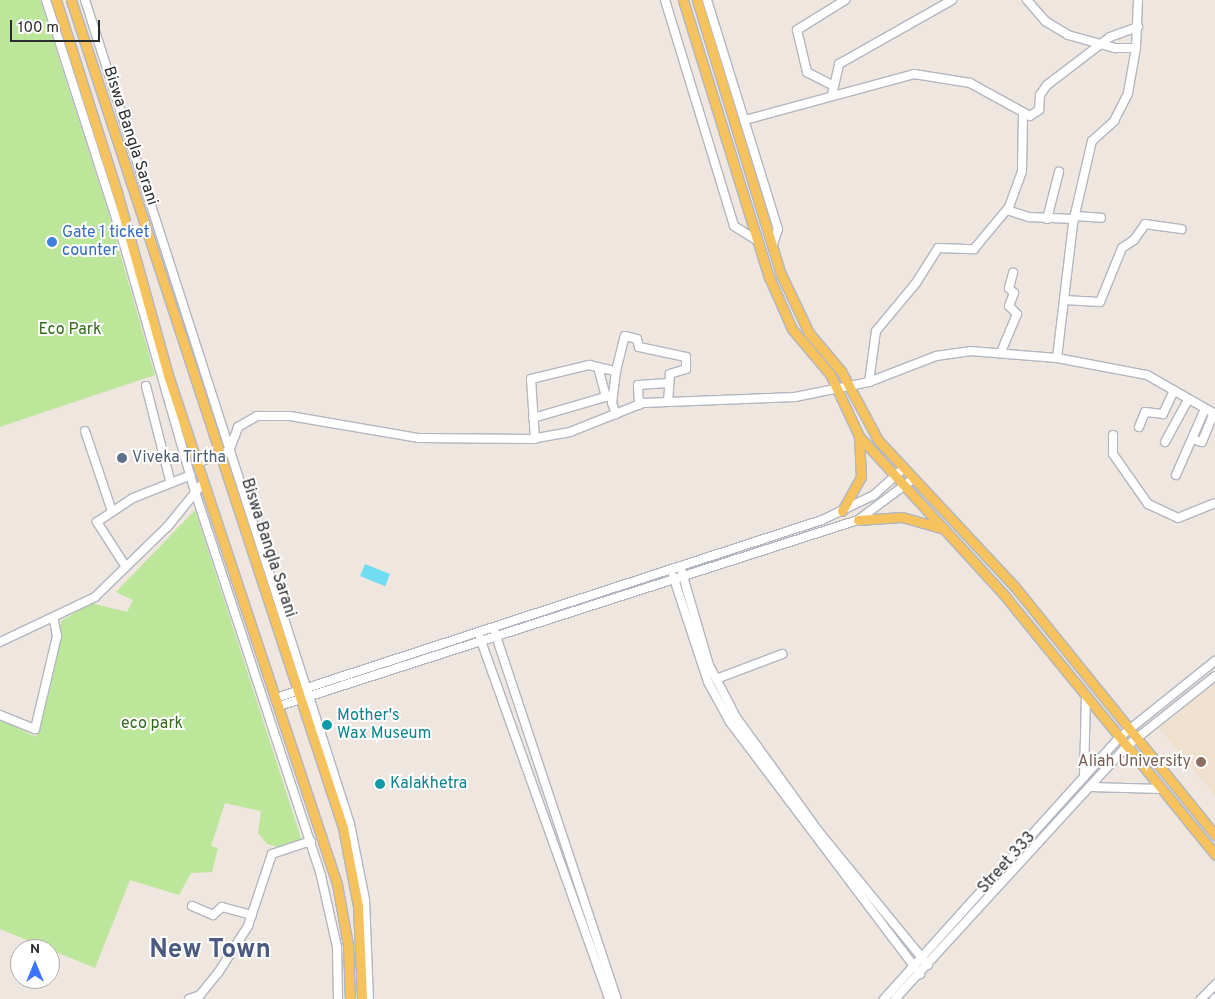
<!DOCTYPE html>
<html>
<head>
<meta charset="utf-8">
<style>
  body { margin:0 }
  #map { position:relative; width:1215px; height:999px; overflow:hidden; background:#eee6df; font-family:Overpass,sans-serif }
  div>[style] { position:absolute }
  .education>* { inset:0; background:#f0e1ce }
  .green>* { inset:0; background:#bce69a }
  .water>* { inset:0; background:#70ddf2; transform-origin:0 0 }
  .roads { filter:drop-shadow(1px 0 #b2b6c0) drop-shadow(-1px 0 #b2b6c0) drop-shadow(0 1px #b2b6c0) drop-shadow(0 -1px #b2b6c0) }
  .minor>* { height:8px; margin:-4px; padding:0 4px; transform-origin:4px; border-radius:4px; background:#fff }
  .major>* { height:9px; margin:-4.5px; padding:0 4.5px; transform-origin:4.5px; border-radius:4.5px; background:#f5c25d }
  .dots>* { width:14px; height:14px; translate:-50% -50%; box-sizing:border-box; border:2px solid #fff; border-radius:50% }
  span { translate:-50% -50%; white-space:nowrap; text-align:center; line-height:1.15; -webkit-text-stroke:4px #fff; paint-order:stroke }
  .street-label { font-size:16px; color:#2c2c2c }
  .shop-label { font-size:16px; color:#366cbe }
  .left { translate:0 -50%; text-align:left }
  .park-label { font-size:16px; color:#336d19 }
  .service-label { font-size:16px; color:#4e5e75 }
  .culture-label { font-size:16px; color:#0d838f }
  .education-label { font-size:16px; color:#785e54 }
  .right { translate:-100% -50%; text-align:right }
  .town-label { font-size:26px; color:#4b5a7f; font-weight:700 }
  .north { position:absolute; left:10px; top:939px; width:50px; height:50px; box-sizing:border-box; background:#fff; border:1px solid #ababab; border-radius:50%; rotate:0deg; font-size:14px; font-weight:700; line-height:20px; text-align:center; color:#2c2c2c }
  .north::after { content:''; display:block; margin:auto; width:18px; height:22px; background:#3b74ff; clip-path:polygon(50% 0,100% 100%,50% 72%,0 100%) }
  .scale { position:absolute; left:10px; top:20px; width:90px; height:22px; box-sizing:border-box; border:2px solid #2c2c2c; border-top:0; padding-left:6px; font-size:15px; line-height:18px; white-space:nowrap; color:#2c2c2c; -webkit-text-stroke:4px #fff; paint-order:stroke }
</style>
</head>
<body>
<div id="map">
  <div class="education">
    <div style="clip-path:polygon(1215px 684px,1215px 796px,1159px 728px)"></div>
  </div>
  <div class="green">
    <div style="clip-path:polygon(0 0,40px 0,107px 208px,155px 375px,0 427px)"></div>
    <div style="clip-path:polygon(195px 510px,302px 841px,282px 848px,267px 844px,258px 833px,261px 811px,225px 803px,211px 846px,218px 848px,212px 872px,191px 873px,179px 895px,130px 880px,95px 968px,0 929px,0 719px,36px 737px,51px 686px,61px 621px,91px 603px,127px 612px,133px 600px,116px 592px)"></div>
  </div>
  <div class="water">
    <div style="left:365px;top:564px;width:27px;height:13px;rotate:22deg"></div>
  </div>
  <div class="roads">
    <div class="minor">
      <div style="left:46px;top:0;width:238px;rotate:72.2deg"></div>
      <div style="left:119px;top:227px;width:276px;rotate:74deg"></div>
      <div style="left:195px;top:492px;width:404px;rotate:71.8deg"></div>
      <div style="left:321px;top:876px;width:73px;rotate:77.3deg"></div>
      <div style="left:337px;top:947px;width:52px;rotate:88.9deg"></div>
      <div style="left:85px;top:0;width:866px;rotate:72.17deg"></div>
      <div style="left:350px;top:824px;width:77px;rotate:78.8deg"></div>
      <div style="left:365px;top:900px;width:99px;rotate:87.7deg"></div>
      <div style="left:665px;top:0;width:236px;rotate:73deg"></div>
      <div style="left:734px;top:226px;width:28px;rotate:32deg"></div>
      <div style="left:707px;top:0;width:240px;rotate:72.8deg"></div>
      <div style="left:778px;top:229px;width:16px;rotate:108deg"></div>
      <div style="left:1027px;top:0;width:28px;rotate:49deg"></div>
      <div style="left:1045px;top:21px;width:27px;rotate:31deg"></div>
      <div style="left:1068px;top:35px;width:49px;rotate:15.5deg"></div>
      <div style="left:1115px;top:48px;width:21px"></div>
      <div style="left:834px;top:86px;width:30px;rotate:-153deg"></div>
      <div style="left:807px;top:72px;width:43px;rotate:-103.4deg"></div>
      <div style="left:797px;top:30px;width:57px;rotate:-32deg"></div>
      <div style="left:832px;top:95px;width:32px;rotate:-77deg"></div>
      <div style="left:839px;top:64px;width:130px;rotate:-29.5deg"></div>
      <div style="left:745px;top:120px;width:175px;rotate:-15.2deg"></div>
      <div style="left:914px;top:74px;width:57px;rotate:9.1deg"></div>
      <div style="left:970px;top:83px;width:68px;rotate:28.8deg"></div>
      <div style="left:1030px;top:116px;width:11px;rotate:-34deg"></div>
      <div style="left:1039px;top:110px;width:15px;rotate:-86deg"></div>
      <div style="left:1040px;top:95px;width:12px;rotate:-55deg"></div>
      <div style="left:1047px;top:85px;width:79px;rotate:-37.3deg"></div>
      <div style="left:1110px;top:37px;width:30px;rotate:-20deg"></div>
      <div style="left:1007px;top:210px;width:23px;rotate:18deg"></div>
      <div style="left:1029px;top:217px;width:45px;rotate:2.5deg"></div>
      <div style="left:1075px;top:216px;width:26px;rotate:4deg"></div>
      <div style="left:1047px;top:219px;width:49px;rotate:-75.7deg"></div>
      <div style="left:1064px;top:300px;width:36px;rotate:3deg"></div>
      <div style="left:1100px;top:302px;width:58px;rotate:-67.8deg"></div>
      <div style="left:1122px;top:248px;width:14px;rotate:-34deg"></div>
      <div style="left:1134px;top:240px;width:19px;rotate:-55deg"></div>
      <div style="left:1145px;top:224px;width:37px;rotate:8deg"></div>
      <div style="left:1001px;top:352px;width:41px;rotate:-67.2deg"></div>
      <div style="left:1017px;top:314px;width:11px;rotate:-135deg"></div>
      <div style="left:1009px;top:306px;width:14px;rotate:-69deg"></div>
      <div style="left:1014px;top:293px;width:7px;rotate:-135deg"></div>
      <div style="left:1009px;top:288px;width:16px;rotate:-75deg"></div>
      <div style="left:1057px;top:358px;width:136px;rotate:-83.2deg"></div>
      <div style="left:1073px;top:223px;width:84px;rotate:-77deg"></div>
      <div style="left:1092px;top:141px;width:30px;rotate:-42deg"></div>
      <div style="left:1114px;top:121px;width:31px;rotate:-63deg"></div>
      <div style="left:1128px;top:93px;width:46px;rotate:-79.9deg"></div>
      <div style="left:1136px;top:48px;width:48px;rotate:-87.6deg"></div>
      <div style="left:598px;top:367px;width:31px;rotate:75deg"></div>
      <div style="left:616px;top:371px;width:36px;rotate:-76deg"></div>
      <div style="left:625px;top:336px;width:12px;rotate:14deg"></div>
      <div style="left:637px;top:339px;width:8px;rotate:76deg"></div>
      <div style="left:639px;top:347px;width:48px;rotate:12deg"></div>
      <div style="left:686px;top:357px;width:12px;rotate:90deg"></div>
      <div style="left:686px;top:369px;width:17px;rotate:163deg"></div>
      <div style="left:670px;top:374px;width:27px;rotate:94deg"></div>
      <div style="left:869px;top:382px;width:51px;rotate:-82.2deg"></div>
      <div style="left:876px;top:331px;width:62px;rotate:-50.2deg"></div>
      <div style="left:916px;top:283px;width:41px;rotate:-57.8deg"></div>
      <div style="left:938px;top:248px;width:36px;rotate:2deg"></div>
      <div style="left:974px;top:249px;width:55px;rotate:-50.2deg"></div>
      <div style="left:1009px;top:207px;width:38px;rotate:-70deg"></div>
      <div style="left:1022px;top:171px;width:55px;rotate:-89deg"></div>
      <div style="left:146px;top:386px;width:97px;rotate:75.7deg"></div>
      <div style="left:639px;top:405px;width:20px;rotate:-93deg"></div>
      <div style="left:638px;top:385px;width:30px;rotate:-4deg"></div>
      <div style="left:533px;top:418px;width:82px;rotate:-16.2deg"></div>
      <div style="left:1139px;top:427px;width:16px;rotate:-68deg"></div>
      <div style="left:1145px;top:412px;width:18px;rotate:6deg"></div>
      <div style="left:1163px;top:414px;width:26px;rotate:-65deg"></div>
      <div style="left:85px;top:431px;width:84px;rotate:71.4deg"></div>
      <div style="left:1113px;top:435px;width:19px;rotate:90deg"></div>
      <div style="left:1113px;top:454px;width:61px;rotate:55deg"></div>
      <div style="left:1148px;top:504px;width:33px;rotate:25deg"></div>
      <div style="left:1178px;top:518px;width:40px;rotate:-22deg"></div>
      <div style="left:535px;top:439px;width:60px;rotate:-93.8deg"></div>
      <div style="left:531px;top:379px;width:60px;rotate:-13.6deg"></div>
      <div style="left:589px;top:365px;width:28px;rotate:13deg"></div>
      <div style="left:616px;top:371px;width:32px;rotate:97deg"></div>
      <div style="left:612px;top:403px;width:12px;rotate:70deg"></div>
      <div style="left:1192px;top:439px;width:10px;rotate:17deg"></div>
      <div style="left:1202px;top:442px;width:31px;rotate:-68deg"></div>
      <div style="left:1165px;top:442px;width:48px;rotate:-61.3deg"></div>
      <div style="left:197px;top:463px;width:34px;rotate:-21deg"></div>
      <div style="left:229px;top:451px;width:26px;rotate:-69deg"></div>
      <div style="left:238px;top:427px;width:22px;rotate:-30deg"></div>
      <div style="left:257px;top:416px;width:33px"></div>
      <div style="left:290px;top:416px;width:131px;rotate:9.7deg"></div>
      <div style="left:419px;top:438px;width:112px;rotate:0.5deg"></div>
      <div style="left:531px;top:439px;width:40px;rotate:-10deg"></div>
      <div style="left:570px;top:432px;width:79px;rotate:-21.7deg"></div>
      <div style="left:643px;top:403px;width:152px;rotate:-2.3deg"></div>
      <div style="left:795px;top:397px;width:76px;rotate:-11.5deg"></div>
      <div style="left:869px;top:382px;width:72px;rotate:-21.2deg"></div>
      <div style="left:936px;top:356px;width:34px;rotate:-8deg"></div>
      <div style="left:970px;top:351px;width:87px;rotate:4.6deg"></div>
      <div style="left:1057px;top:358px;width:92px;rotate:10.7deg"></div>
      <div style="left:1147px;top:375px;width:78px;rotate:29.8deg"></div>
      <div style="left:1176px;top:475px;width:72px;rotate:-66.3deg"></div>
      <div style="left:680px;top:566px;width:103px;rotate:73.7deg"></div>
      <div style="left:709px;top:665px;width:59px;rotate:62.6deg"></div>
      <div style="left:736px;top:717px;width:142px;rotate:54.2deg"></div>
      <div style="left:819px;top:832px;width:172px;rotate:50.7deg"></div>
      <div style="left:126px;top:567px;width:54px;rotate:-122.8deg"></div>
      <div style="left:97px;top:522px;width:43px;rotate:-33.7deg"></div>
      <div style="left:133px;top:498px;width:62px;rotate:-21.6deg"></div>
      <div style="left:673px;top:576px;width:112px;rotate:71.7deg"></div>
      <div style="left:708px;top:682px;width:46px;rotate:61.2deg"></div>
      <div style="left:730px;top:722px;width:316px;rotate:53deg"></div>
      <div style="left:495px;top:633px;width:386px;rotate:71.6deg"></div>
      <div style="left:480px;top:638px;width:383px;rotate:70.3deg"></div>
      <div style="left:0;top:642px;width:105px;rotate:-25.3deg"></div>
      <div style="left:95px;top:597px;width:102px;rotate:-44.2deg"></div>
      <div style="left:168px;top:526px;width:55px;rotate:-50.9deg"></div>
      <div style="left:716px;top:679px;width:71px;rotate:-20.7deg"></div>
      <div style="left:276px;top:698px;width:574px;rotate:-18.06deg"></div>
      <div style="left:822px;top:520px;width:58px;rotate:-25.7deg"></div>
      <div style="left:874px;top:495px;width:40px;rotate:-42deg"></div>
      <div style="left:279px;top:706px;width:608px;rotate:-17.81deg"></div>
      <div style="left:858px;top:520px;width:69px;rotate:-36.7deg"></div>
      <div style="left:0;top:715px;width:38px;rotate:22deg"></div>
      <div style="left:35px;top:729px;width:96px;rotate:-76.7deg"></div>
      <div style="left:57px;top:636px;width:16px;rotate:-101deg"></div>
      <div style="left:1084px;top:777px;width:82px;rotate:-88.6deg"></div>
      <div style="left:1090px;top:787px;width:72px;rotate:1.6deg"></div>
      <div style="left:192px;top:906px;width:23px;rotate:23deg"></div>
      <div style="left:213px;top:915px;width:12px;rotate:-42deg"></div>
      <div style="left:222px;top:907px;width:31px;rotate:15deg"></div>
      <div style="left:189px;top:999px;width:12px;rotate:-20deg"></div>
      <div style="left:200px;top:995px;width:28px;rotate:-51deg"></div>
      <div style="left:218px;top:973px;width:56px;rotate:-57.4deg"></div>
      <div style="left:248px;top:926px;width:76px;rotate:-71.6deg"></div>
      <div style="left:272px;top:854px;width:41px;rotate:-18.4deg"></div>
      <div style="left:884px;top:999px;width:353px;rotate:-48deg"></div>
      <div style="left:1120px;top:737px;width:122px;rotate:-38.7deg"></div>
      <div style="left:895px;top:999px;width:343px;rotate:-47.5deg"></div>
      <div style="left:1127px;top:746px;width:112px;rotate:-38.5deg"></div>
      <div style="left:1201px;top:999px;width:20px;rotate:-45deg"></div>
      <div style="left:1214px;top:999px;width:1px;rotate:-45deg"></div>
    </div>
    <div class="major">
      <div style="left:56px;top:0;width:201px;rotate:72.4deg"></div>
      <div style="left:117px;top:192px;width:193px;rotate:74.4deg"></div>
      <div style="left:169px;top:378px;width:533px;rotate:71.63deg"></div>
      <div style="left:337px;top:884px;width:62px;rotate:79.8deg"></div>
      <div style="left:348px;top:945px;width:54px;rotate:87.9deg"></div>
      <div style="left:71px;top:0;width:872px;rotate:71.81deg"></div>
      <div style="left:343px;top:828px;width:79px;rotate:79.1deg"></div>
      <div style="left:358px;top:906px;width:93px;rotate:87.5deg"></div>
      <div style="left:683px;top:0;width:290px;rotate:72.8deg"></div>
      <div style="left:769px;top:277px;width:57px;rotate:66.1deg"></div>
      <div style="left:792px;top:329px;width:59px;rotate:49.8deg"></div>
      <div style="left:830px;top:374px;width:68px;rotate:64.9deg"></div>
      <div style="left:859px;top:436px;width:217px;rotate:47.6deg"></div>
      <div style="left:1005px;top:596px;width:333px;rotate:50.9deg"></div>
      <div style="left:697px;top:0;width:287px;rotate:73deg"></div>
      <div style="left:781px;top:274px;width:65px;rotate:64.6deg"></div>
      <div style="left:809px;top:333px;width:50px;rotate:49.9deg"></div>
      <div style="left:841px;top:371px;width:78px;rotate:61.8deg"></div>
      <div style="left:878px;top:440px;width:201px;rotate:47deg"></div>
      <div style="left:1015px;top:587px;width:319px;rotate:51.1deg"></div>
      <div style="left:842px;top:511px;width:39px;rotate:-61deg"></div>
      <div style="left:861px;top:477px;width:41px;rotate:-92.8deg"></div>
      <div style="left:858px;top:520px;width:44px;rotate:-3.9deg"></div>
      <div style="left:902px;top:517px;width:41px;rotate:15.8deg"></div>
    </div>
  </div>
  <div class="dots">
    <div style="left:52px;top:242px;background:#3f7fe0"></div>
    <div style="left:122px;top:458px;background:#5c6f8a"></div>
    <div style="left:327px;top:725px;background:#0f9aa8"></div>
    <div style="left:1201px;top:762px;background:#8d6e63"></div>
    <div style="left:380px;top:784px;background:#0f9aa8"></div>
  </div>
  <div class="street-label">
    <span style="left:130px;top:136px;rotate:72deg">Biswa Bangla Sarani</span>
    <span style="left:268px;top:548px;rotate:72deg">Biswa Bangla Sarani</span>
    <span style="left:1007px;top:863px;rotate:-48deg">Street 333</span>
  </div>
  <div class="shop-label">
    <span class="left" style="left:62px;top:242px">Gate 1 ticket<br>counter</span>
  </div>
  <div class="park-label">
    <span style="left:70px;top:330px">Eco Park</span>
    <span style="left:152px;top:724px">eco park</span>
  </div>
  <div class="service-label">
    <span class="left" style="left:132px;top:458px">Viveka Tirtha</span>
  </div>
  <div class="culture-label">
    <span class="left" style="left:337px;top:725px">Mother's<br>Wax Museum</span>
    <span class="left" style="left:390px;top:784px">Kalakhetra</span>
  </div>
  <div class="education-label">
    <span class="right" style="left:1191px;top:762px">Aliah University</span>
  </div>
  <div class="town-label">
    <span style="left:210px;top:951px">New Town</span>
  </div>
  <div class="north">N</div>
  <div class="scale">100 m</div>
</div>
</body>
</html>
